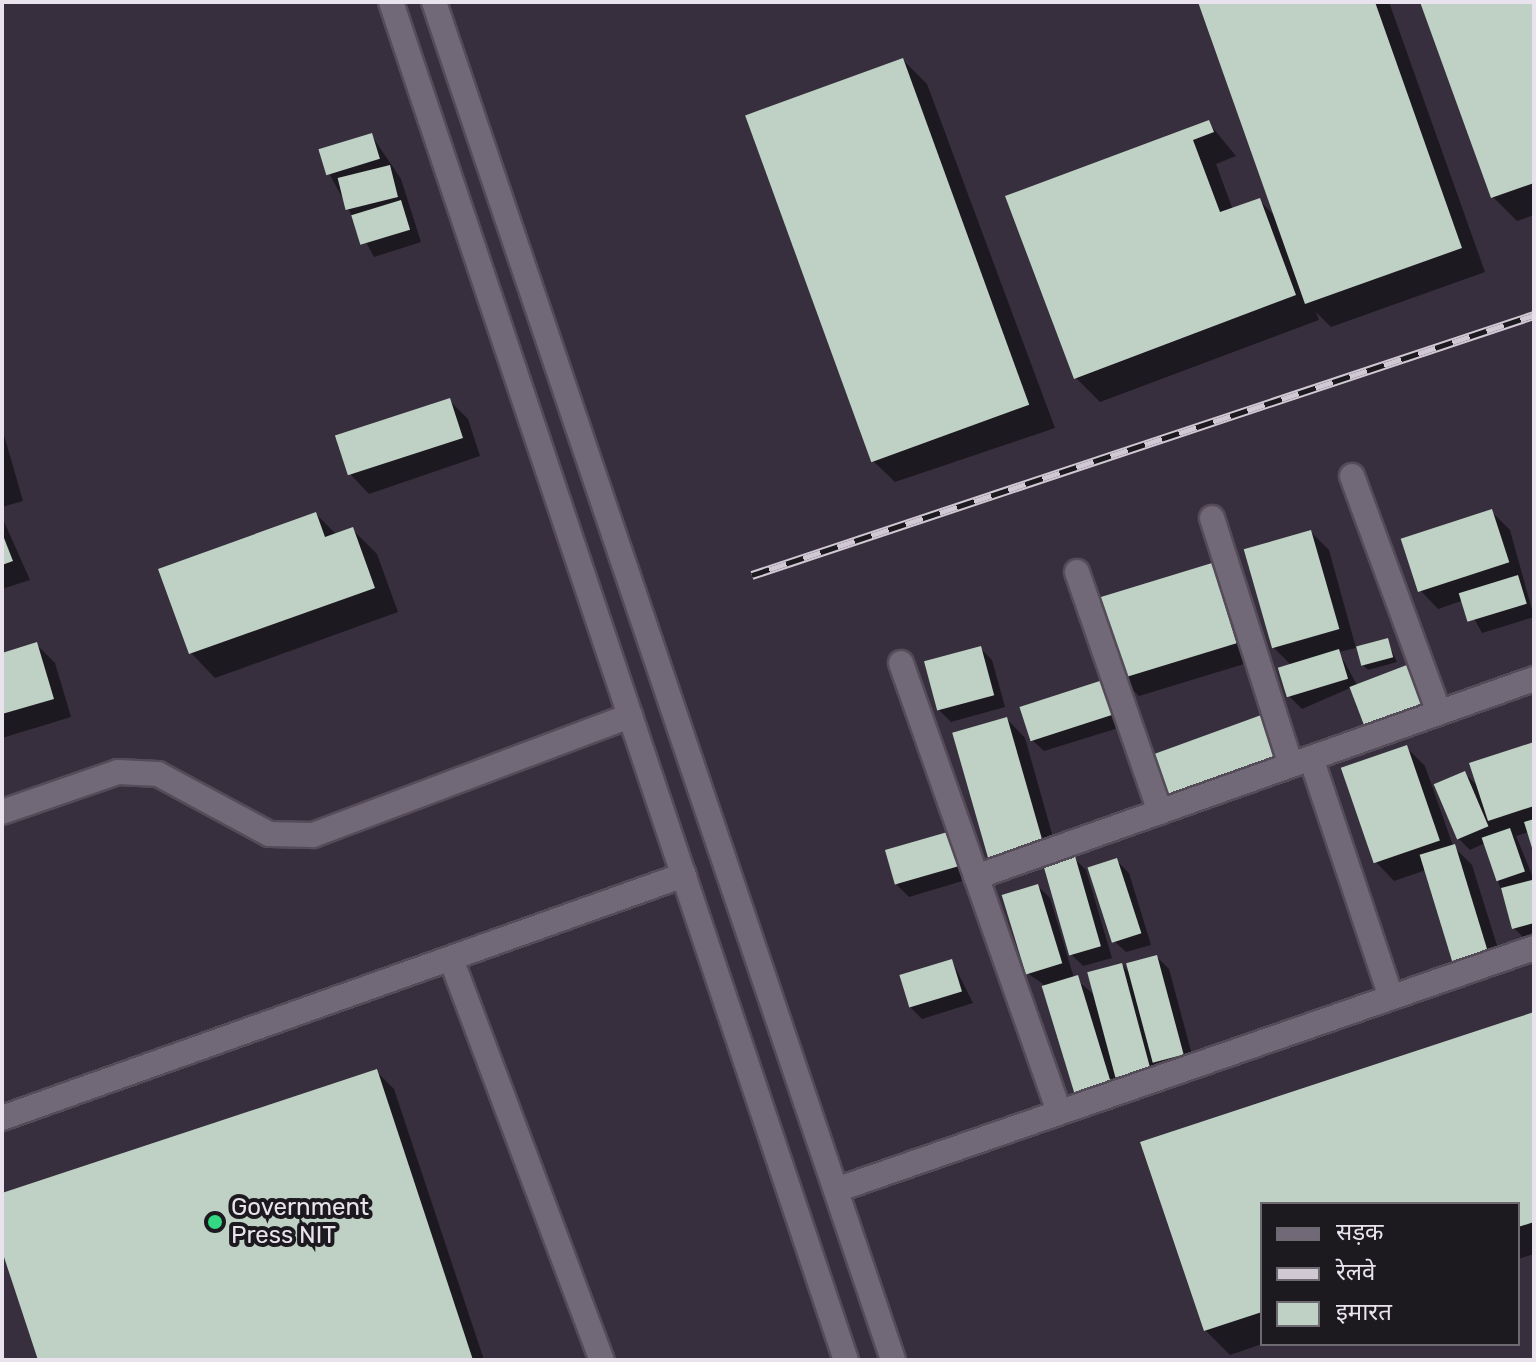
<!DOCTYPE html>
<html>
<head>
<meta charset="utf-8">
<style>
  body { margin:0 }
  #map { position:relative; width:1536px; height:1362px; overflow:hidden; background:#372f3d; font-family:Rubik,"Noto Sans Devanagari",sans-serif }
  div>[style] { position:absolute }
  .shadow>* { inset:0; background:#0007 }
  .building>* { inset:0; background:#bed1c4; transform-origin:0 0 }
  .roads { filter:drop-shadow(2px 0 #544c58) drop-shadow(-2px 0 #544c58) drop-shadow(0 2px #544c58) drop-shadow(0 -2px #544c58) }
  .minor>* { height:24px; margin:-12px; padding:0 12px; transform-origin:12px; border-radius:12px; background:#716878 }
  .rail>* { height:9px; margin-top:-4.5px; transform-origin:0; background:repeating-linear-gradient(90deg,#1c191f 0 18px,#d0c9d4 0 36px); box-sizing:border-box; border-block:2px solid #d0c9d4 }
  .dots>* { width:22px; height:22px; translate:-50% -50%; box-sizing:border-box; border:4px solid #1c191f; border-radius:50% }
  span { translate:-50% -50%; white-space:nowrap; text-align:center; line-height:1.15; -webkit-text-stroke:8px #1c191f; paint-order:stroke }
  .poi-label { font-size:24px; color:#e9e3ed }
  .left { translate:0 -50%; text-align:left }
  .frame { position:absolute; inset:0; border:4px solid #e9e3ed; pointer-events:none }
  .legend { position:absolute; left:1260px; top:1202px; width:260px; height:144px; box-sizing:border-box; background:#1c191f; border:2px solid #6e6a71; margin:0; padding:10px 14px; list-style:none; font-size:24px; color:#e9e3ed }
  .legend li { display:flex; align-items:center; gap:16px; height:40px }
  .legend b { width:40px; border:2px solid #6e6a71 }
</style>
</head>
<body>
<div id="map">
  <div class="shadow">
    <div style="clip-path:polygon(1200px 2px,1389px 2px,1485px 272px,1331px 327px,1316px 312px,1319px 320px,1100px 402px,1075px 377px,1008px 198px,1209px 123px,1236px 156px,1216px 164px,1233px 210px,1259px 200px,1276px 217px)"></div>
    <div style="clip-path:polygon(1422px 2px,1534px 2px,1534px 215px,1517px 221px,1493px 197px)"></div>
    <div style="clip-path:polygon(903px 60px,927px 84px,1055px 428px,895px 482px,870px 458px)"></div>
    <div style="clip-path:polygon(372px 136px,401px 179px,421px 242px,374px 257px,330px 175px)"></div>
    <div style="clip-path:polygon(449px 400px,468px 419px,480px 456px,369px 494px,351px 475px)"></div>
    <div style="clip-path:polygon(2px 428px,23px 501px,2px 507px)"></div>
    <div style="clip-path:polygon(1492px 512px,1510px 530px,1534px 617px,1482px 633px,1464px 600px,1438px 609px,1420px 590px)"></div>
    <div style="clip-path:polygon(316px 514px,337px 535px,352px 529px,377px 554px,398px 612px,215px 678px,191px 653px,161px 570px)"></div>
    <div style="clip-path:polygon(2px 517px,30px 580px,2px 589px)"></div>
    <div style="clip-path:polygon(1311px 532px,1329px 550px,1356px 648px,1339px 652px,1357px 685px,1302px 709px,1290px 697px,1293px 667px,1273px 647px)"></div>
    <div style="clip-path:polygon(1211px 565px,1230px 584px,1254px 661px,1139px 696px,1121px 678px)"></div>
    <div style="clip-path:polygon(1387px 640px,1397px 662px,1368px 670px,1363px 665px)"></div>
    <div style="clip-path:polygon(37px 645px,55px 663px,71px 717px,2px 738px,2px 655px)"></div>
    <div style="clip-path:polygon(980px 648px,992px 660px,1005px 707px,951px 722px,939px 710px)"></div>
    <div style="clip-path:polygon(1106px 682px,1128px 725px,1044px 751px,1031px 739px)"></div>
    <div style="clip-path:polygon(1264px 716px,1296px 774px,1187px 812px,1168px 793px)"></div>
    <div style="clip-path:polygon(1007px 719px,1025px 738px,1060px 862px,1074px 858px,1086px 870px,1112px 958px,1083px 966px,1071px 954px,1045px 865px,1007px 876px,989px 857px)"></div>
    <div style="clip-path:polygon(1534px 744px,1534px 847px,1529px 832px,1516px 836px,1534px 880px,1534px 938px,1526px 940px,1514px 928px,1485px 843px,1470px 850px,1458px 838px,1465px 774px,1479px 787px)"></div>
    <div style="clip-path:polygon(1406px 747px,1425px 766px,1453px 846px,1472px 865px,1504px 968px,1471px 978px,1453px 960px,1426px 870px,1394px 881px,1376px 862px)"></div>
    <div style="clip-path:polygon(957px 831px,979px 876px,909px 897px,897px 885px)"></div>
    <div style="clip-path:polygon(1117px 861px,1129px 873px,1151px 945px,1126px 952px,1113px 940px)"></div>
    <div style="clip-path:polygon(1038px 886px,1050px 898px,1074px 978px,1096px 996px,1122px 965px,1131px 974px,1157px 957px,1169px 969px,1195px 1066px,1167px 1074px,1158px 1065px,1162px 1080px,1094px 1110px,1076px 1091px,1043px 984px,1027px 973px)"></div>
    <div style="clip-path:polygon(952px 961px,973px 1003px,922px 1019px,910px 1007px)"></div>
    <div style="clip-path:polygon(1534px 1014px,1534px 1254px,1518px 1259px,1518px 1204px,1262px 1204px,1262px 1344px,1230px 1355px,1205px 1330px,1143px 1143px)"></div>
    <div style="clip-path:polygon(376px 1071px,394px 1089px,484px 1360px,40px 1360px,2px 1244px,2px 1195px)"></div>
  </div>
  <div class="building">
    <div style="clip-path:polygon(1198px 2px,1375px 2px,1462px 248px,1305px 304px)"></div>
    <div style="clip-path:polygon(1420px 2px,1534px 2px,1534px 183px,1491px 198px)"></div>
    <div style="left:903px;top:58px;width:369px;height:168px;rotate:70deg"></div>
    <div style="clip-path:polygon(1209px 120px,1214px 132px,1193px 140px,1220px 212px,1260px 198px,1296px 295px,1074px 379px,1005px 196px)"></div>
    <div style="left:372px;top:133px;width:27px;height:56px;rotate:73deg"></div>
    <div style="left:390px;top:165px;width:33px;height:54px;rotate:76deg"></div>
    <div style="left:401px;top:200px;width:31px;height:52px;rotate:73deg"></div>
    <div style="left:450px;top:398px;width:42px;height:121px;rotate:72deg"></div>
    <div style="left:1492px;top:509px;width:56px;height:96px;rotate:72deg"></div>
    <div style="clip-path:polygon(316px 512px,325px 537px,353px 527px,375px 588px,189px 654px,158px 569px)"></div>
    <div style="left:1311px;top:530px;width:103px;height:70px;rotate:74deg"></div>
    <div style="clip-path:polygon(2px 533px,13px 561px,2px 565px)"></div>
    <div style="left:1212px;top:563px;width:84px;height:123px;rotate:73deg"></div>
    <div style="left:1518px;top:575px;width:30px;height:62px;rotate:73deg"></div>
    <div style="left:1388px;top:638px;width:20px;height:33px;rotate:75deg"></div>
    <div style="clip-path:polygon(37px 642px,54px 699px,2px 714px,2px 653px)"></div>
    <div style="left:981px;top:646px;width:51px;height:59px;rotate:75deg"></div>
    <div style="left:1339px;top:649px;width:31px;height:64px;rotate:73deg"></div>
    <div style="left:1412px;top:663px;width:47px;height:67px;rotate:69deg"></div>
    <div style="left:1106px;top:679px;width:36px;height:91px;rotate:72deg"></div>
    <div style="left:1264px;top:714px;width:45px;height:119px;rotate:70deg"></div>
    <div style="left:1007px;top:717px;width:131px;height:57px;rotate:74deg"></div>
    <div style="clip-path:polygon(1534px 742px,1534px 806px,1488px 821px,1469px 763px)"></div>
    <div style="left:1407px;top:745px;width:101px;height:70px;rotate:71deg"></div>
    <div style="left:1465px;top:771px;width:60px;height:34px;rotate:67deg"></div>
    <div style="clip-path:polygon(1534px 819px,1534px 851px,1533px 851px,1524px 822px)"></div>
    <div style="left:1510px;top:828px;width:46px;height:30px;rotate:71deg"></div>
    <div style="left:958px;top:829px;width:36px;height:76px;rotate:74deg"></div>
    <div style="left:1455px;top:844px;width:111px;height:37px;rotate:73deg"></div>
    <div style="left:1075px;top:856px;width:94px;height:33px;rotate:74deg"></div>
    <div style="left:1117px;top:858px;width:79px;height:31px;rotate:72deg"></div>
    <div style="clip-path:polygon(1532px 880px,1534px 923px,1512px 929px,1501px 888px)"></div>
    <div style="left:1038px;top:884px;width:83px;height:38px;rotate:73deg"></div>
    <div style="left:1157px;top:955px;width:103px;height:32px;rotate:75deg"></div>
    <div style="left:952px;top:959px;width:34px;height:55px;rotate:73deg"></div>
    <div style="left:1122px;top:963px;width:109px;height:36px;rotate:75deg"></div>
    <div style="left:1078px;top:975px;width:111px;height:38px;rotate:73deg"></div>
    <div style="clip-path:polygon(1534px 1012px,1534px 1222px,1518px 1227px,1518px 1204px,1262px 1204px,1262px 1312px,1204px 1331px,1140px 1142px)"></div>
    <div style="clip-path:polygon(377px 1069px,473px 1360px,38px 1360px,2px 1251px,2px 1193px)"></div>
  </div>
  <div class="roads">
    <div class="minor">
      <div style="left:391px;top:2px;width:1432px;rotate:71.48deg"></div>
      <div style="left:434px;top:2px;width:1433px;rotate:71.32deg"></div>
      <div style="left:1352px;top:476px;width:252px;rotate:69.8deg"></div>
      <div style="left:1212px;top:518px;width:259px;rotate:72.3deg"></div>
      <div style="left:1077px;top:572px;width:254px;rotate:70.9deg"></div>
      <div style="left:901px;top:663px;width:476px;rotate:70.6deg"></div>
      <div style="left:1311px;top:758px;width:252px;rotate:71.5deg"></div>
      <div style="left:2px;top:812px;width:123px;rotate:-19deg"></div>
      <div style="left:118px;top:772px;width:40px;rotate:2.9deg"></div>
      <div style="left:158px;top:774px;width:126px;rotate:28.4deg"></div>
      <div style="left:269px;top:834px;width:44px;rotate:1.3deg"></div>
      <div style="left:313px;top:835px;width:339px;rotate:-20.6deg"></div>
      <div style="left:976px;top:877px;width:592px;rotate:-19.54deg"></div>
      <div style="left:451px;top:959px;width:428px;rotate:69.4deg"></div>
      <div style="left:2px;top:1118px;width:724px;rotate:-19.61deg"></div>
      <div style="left:836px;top:1190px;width:739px;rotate:-19.12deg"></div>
    </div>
  </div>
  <div class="rail">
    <div style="left:752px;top:575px;width:824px;rotate:-18.39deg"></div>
  </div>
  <div class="dots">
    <div style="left:215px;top:1222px;background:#32d882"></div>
  </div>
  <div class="poi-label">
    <span class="left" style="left:231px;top:1222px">Government<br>Press NIT</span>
  </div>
  <div class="frame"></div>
  <ul class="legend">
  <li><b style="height:10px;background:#716878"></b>सड़क</li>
  <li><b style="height:10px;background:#d0c9d4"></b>रेलवे</li>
  <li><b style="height:22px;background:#bed1c4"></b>इमारत</li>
  </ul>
</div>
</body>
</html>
